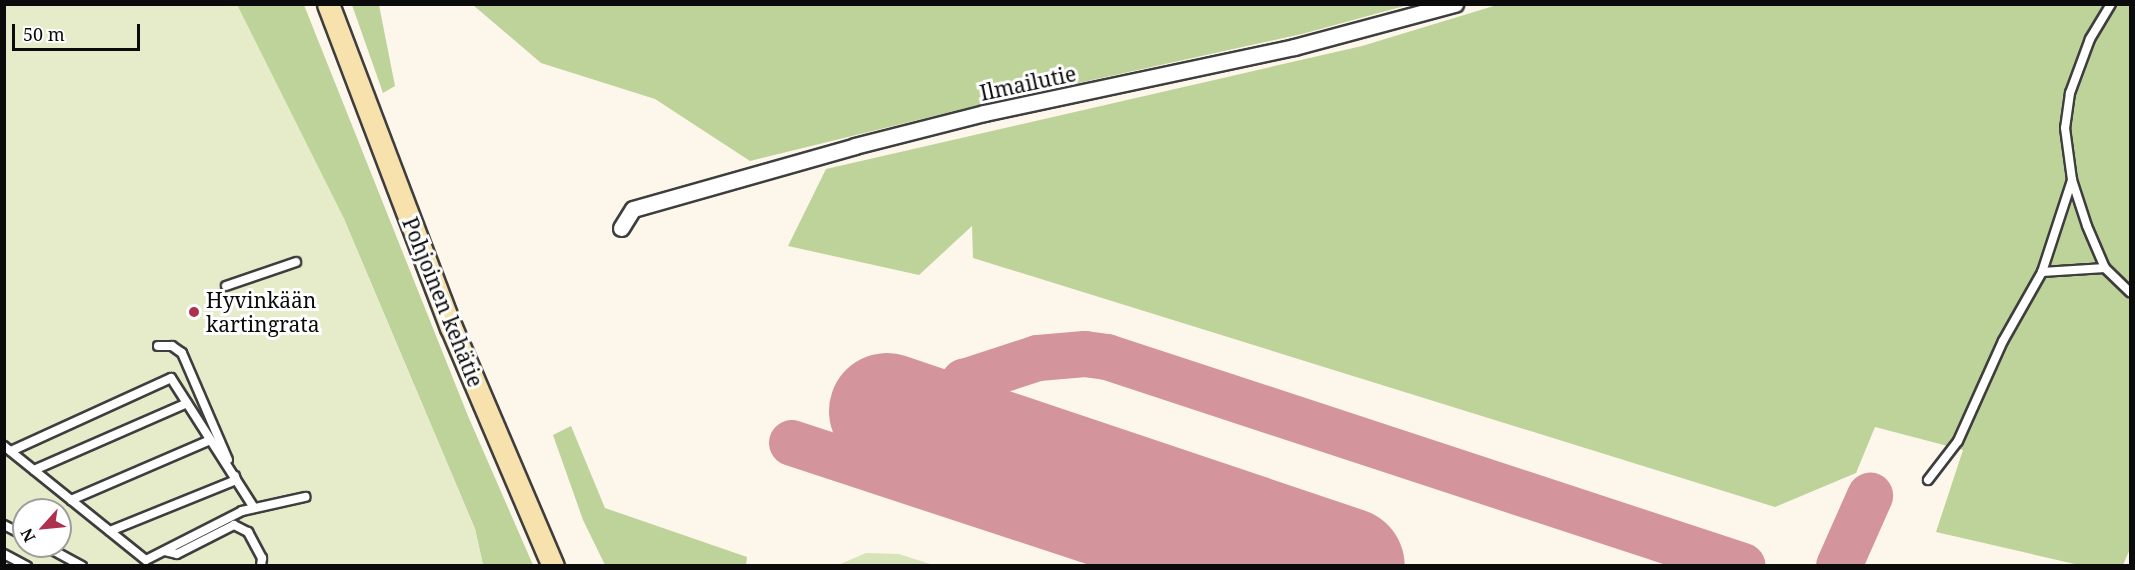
<!DOCTYPE html>
<html>
<head>
<meta charset="utf-8">
<style>
  body { margin:0 }
  #map { position:relative; width:2135px; height:570px; overflow:hidden; background:#fdf6eb; font-family:"Noto Serif",serif }
  div>[style] { position:absolute }
  .green>* { inset:0; background:#d7e3b9 }
  .forest>* { inset:0; background:#bed39a }
  .pitch>* { inset:0; background:#e6ecca }
  .taxiway>* { height:46px; margin:-23px; padding:0 23px; transform-origin:23px; border-radius:23px; background:#d4949c }
  .runway>* { height:116px; margin:-58px; padding:0 58px; transform-origin:58px; border-radius:58px; background:#d4949c }
  .roads { filter:drop-shadow(2px 0 #3e3e3e) drop-shadow(-2px 0 #3e3e3e) drop-shadow(0 2px #3e3e3e) drop-shadow(0 -2px #3e3e3e) }
  .service>* { height:8px; margin:-4px; padding:0 4px; transform-origin:4px; border-radius:4px; background:#fff }
  .minor>* { height:15px; margin:-7.5px; padding:0 7.5px; transform-origin:7.5px; border-radius:7.5px; background:#fff }
  .secondary>* { height:21px; margin:-10.5px; padding:0 10.5px; transform-origin:10.5px; border-radius:10.5px; background:#f7e1ad }
  .dots>* { width:16px; height:16px; translate:-50% -50%; box-sizing:border-box; border:3px solid #fff; border-radius:50% }
  span { translate:-50% -50%; white-space:nowrap; text-align:center; line-height:1.15; -webkit-text-stroke:6px #fff; paint-order:stroke }
  .street-label { font-size:21px; color:#0b0b0b }
  .poi-label { font-size:21px; color:#0b0b0b }
  .left { translate:0 -50%; text-align:left }
  .frame { position:absolute; inset:0; border:6px solid #0b0b0b; pointer-events:none }
  .north { position:absolute; left:12px; top:498px; width:60px; height:60px; box-sizing:border-box; background:#fff; border:2px solid #9d9d9d; border-radius:50%; rotate:243deg; font-size:16px; font-weight:700; line-height:24px; text-align:center; color:#0b0b0b }
  .north::after { content:''; display:block; margin:auto; width:21px; height:27px; background:#ac324e; clip-path:polygon(50% 0,100% 100%,50% 72%,0 100%) }
  .scale { position:absolute; left:12px; top:24px; width:128px; height:27px; box-sizing:border-box; border:3px solid #0b0b0b; border-top:0; padding-left:8px; font-size:18px; line-height:21px; white-space:nowrap; color:#0b0b0b; -webkit-text-stroke:4px #fff; paint-order:stroke }
</style>
</head>
<body>
<div id="map">
  <div class="green">
    <div style="clip-path:polygon(866px 553px,899px 554px,933px 565px,838px 565px)"></div>
  </div>
  <div class="forest">
    <div style="clip-path:polygon(237px 5px,304px 5px,468px 416px,533px 565px,483px 565px,475px 529px,344px 219px)"></div>
    <div style="clip-path:polygon(352px 5px,379px 5px,395px 86px,383px 93px)"></div>
    <div style="clip-path:polygon(473px 5px,1408px 5px,1302px 34px,983px 104px,750px 161px,655px 99px,541px 63px)"></div>
    <div style="clip-path:polygon(1497px 5px,2130px 5px,2130px 549px,2123px 565px,2079px 565px,1936px 532px,1963px 450px,1875px 427px,1856px 473px,1775px 507px,973px 258px,972px 226px,919px 275px,788px 246px,826px 169px,1362px 46px)"></div>
    <div style="clip-path:polygon(571px 426px,605px 508px,747px 557px,746px 565px,605px 565px,583px 520px,553px 435px)"></div>
  </div>
  <div class="pitch">
    <div style="clip-path:polygon(evenodd,4px 5px,237px 5px,344px 219px,475px 529px,483px 565px,5px 565px,4px 5px,24px 510px,60px 510px,60px 546px,24px 546px,24px 510px)"></div>
  </div>
  <div class="taxiway">
    <div style="left:945px;top:431px;width:53px;rotate:-68.8deg"></div>
    <div style="left:964px;top:382px;width:78px;rotate:-18deg"></div>
    <div style="left:1038px;top:358px;width:47px;rotate:-4.9deg"></div>
    <div style="left:1085px;top:354px;width:22px;rotate:8deg"></div>
    <div style="left:1107px;top:357px;width:669px;rotate:18.19deg"></div>
    <div style="left:792px;top:443px;width:395px;rotate:18.2deg"></div>
    <div style="left:1839px;top:566px;width:77px;rotate:-66.1deg"></div>
  </div>
  <div class="runway">
    <div style="left:887px;top:411px;width:485px;rotate:18.6deg"></div>
  </div>
  <div class="roads">
    <div class="service">
      <div style="left:2111px;top:4px;width:41px;rotate:121deg"></div>
      <div style="left:2090px;top:39px;width:58px;rotate:110.3deg"></div>
      <div style="left:2070px;top:93px;width:35px;rotate:98deg"></div>
      <div style="left:2065px;top:128px;width:52px;rotate:82.3deg"></div>
      <div style="left:2072px;top:180px;width:48px;rotate:71.9deg"></div>
      <div style="left:2087px;top:226px;width:46px;rotate:66.8deg"></div>
      <div style="left:2105px;top:268px;width:35px;rotate:44deg"></div>
      <div style="left:2042px;top:272px;width:63px;rotate:-3.6deg"></div>
      <div style="left:226px;top:286px;width:74px;rotate:-18.9deg"></div>
      <div style="left:158px;top:346px;width:14px"></div>
      <div style="left:172px;top:346px;width:12px;rotate:35deg"></div>
      <div style="left:182px;top:353px;width:116px;rotate:66.7deg"></div>
      <div style="left:4px;top:446px;width:182px;rotate:38.8deg"></div>
      <div style="left:146px;top:560px;width:108px;rotate:-27deg"></div>
      <div style="left:242px;top:511px;width:65px;rotate:-12.5deg"></div>
      <div style="left:11px;top:451px;width:176px;rotate:-24.5deg"></div>
      <div style="left:171px;top:378px;width:154px;rotate:57.4deg"></div>
      <div style="left:34px;top:470px;width:167px;rotate:-23.6deg"></div>
      <div style="left:1928px;top:480px;width:49px;rotate:-52.4deg"></div>
      <div style="left:1958px;top:441px;width:110px;rotate:-65.8deg"></div>
      <div style="left:2003px;top:341px;width:79px;rotate:-60.5deg"></div>
      <div style="left:2042px;top:272px;width:97px;rotate:-71.9deg"></div>
      <div style="left:71px;top:500px;width:151px;rotate:-23.3deg"></div>
      <div style="left:4px;top:525px;width:22px;rotate:27deg"></div>
      <div style="left:110px;top:531px;width:136px;rotate:-22deg"></div>
      <div style="left:236px;top:480px;width:4px;rotate:-104deg"></div>
      <div style="left:45px;top:546px;width:42px;rotate:28.4deg"></div>
      <div style="left:165px;top:551px;width:12px;rotate:14deg"></div>
      <div style="left:177px;top:554px;width:64px;rotate:-27deg"></div>
      <div style="left:234px;top:525px;width:16px;rotate:27deg"></div>
      <div style="left:248px;top:532px;width:30px;rotate:62deg"></div>
      <div style="left:262px;top:558px;width:8px;rotate:97deg"></div>
      <div style="left:4px;top:554px;width:26px;rotate:28deg"></div>
    </div>
    <div class="minor">
      <div style="left:621px;top:228px;width:22px;rotate:-58deg"></div>
      <div style="left:633px;top:209px;width:231px;rotate:-15.8deg"></div>
      <div style="left:855px;top:146px;width:133px;rotate:-14.3deg"></div>
      <div style="left:984px;top:113px;width:317px;rotate:-12deg"></div>
      <div style="left:1294px;top:47px;width:167px;rotate:-15deg"></div>
    </div>
    <div class="secondary">
      <div style="left:328px;top:4px;width:346px;rotate:69.2deg"></div>
      <div style="left:451px;top:327px;width:260px;rotate:66.9deg"></div>
    </div>
  </div>
  <div class="dots">
    <div style="left:194px;top:312px;background:#ac324e"></div>
  </div>
  <div class="street-label">
    <span style="left:1028px;top:83px;rotate:-12deg">Ilmailutie</span>
    <span style="left:443px;top:302px;rotate:68deg">Pohjoinen kehätie</span>
  </div>
  <div class="poi-label">
    <span class="left" style="left:206px;top:312px">Hyvinkään<br>kartingrata</span>
  </div>
  <div class="frame"></div>
  <div class="north">N</div>
  <div class="scale">50 m</div>
</div>
</body>
</html>
